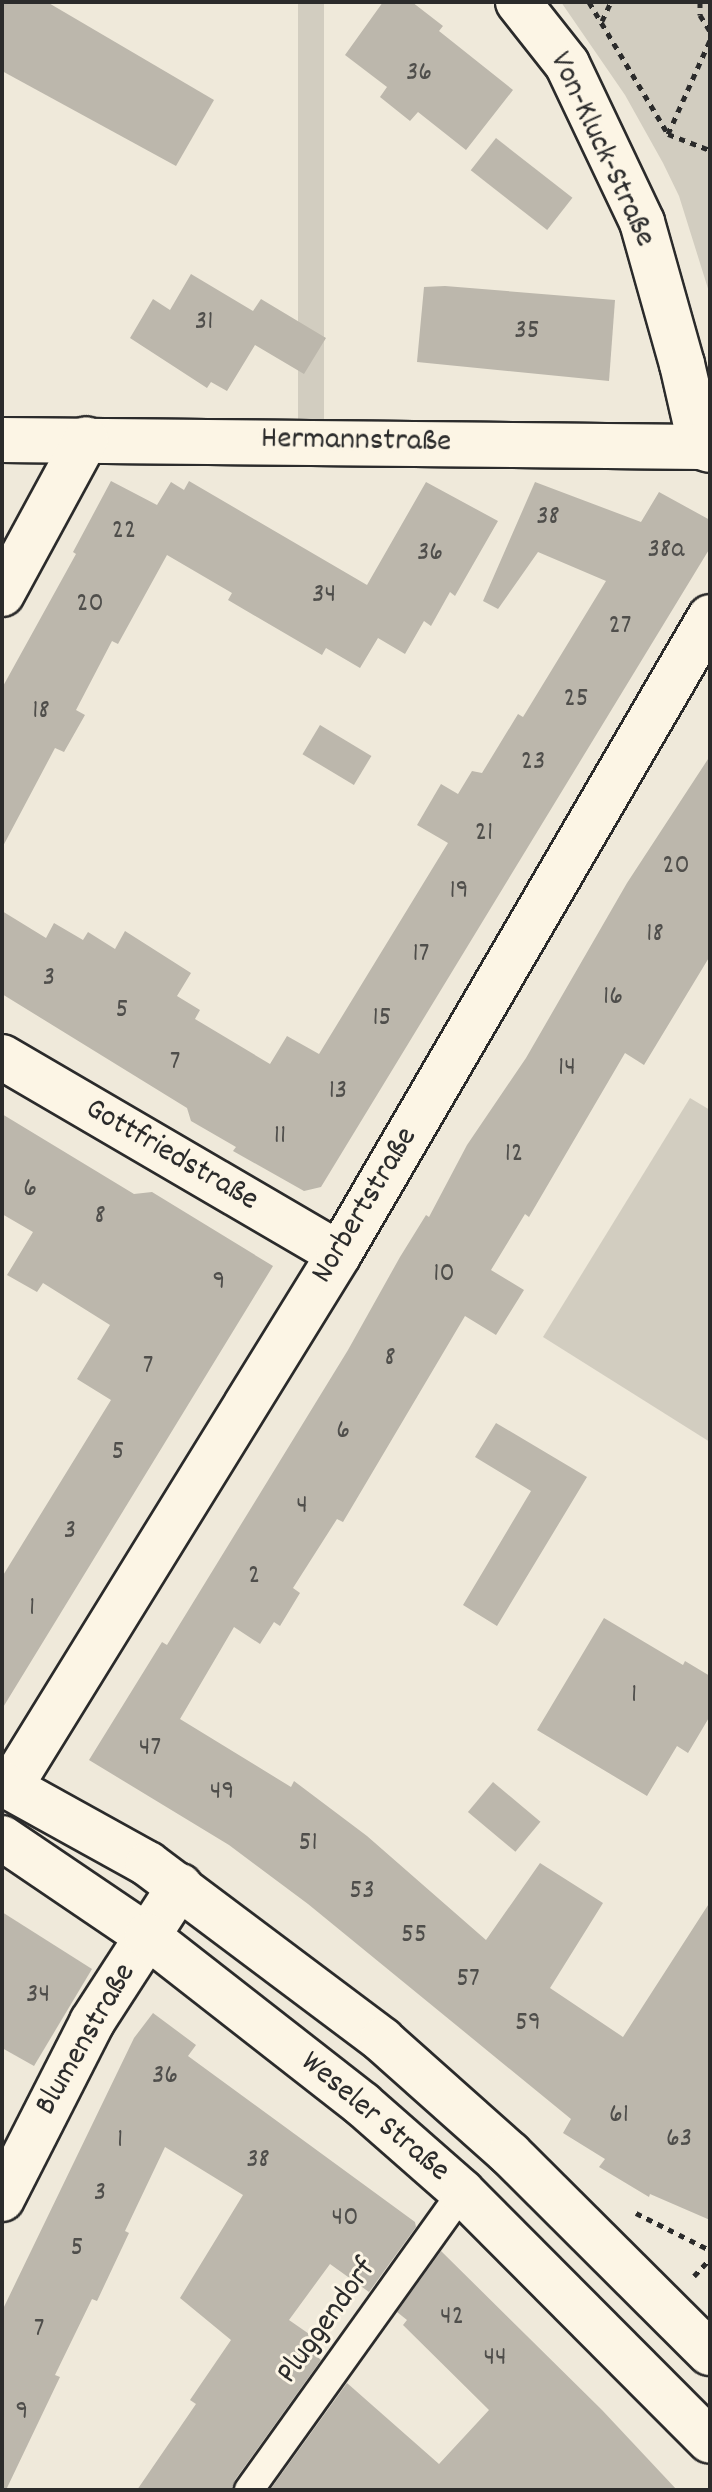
<!DOCTYPE html>
<html>
<head>
<meta charset="utf-8">
<style>
  body { margin:0 }
  #map { position:relative; width:712px; height:2492px; overflow:hidden; background:#efe9da; font-family:Dekko,sans-serif }
  div>[style] { position:absolute }
  .green>* { inset:0; background:#d2cdc0; transform-origin:0 0 }
  .building>* { inset:0; background:#bcb7ac; transform-origin:0 0 }
  .path>* { height:5px; margin-top:-2.5px; transform-origin:0; background:repeating-linear-gradient(90deg,#2b2b2b 0 6px,transparent 0 12px) }
  .roads { filter:drop-shadow(2px 0 #2b2b2b) drop-shadow(-2px 0 #2b2b2b) drop-shadow(0 2px #2b2b2b) drop-shadow(0 -2px #2b2b2b) }
  .lane>* { height:28px; margin:-14px; padding:0 14px; transform-origin:14px; border-radius:14px; background:#fcf5e5 }
  .street>* { height:44px; margin:-22px; padding:0 22px; transform-origin:22px; border-radius:22px; background:#fcf5e5 }
  .secondary>* { height:44px; margin:-22px; padding:0 22px; transform-origin:22px; border-radius:22px; background:#fcf5e5 }
  span { translate:-50% -50%; white-space:nowrap; text-align:center; line-height:1.15; -webkit-text-stroke:6px #fcf5e5; paint-order:stroke }
  .number-label { font-size:28px; color:#4f4e4b }
  .number-label span { -webkit-text-stroke-width:0 }
  .street-label { font-size:32px; color:#2b2b2b }
  .frame { position:absolute; inset:0; border:4px solid #2b2b2b; pointer-events:none }
</style>
</head>
<body>
<div id="map">
  <div class="green">
    <div style="left:298px;top:2px;width:26px;height:434px"></div>
    <div style="clip-path:polygon(561px 2px,710px 2px,710px 295px,679px 196px,663px 163px,625px 95px)"></div>
    <div style="clip-path:polygon(690px 1098px,710px 1110px,710px 1442px,543px 1337px)"></div>
  </div>
  <div class="building">
    <div style="clip-path:polygon(2px 2px,47px 2px,214px 100px,176px 166px,2px 71px)"></div>
    <div style="clip-path:polygon(383px 2px,412px 2px,443px 26px,439px 31px,513px 90px,466px 150px,418px 112px,410px 121px,380px 97px,387px 87px,345px 55px)"></div>
    <div style="left:496px;top:138px;width:97px;height:41px;rotate:38deg"></div>
    <div style="clip-path:polygon(191px 274px,253px 311px,261px 299px,326px 338px,304px 374px,255px 345px,227px 391px,211px 382px,207px 388px,130px 338px,153px 299px,170px 310px)"></div>
    <div style="clip-path:polygon(445px 286px,615px 300px,609px 381px,417px 362px,424px 287px)"></div>
    <div style="clip-path:polygon(111px 481px,157px 505px,171px 482px,184px 490px,189px 481px,367px 585px,426px 482px,498px 521px,455px 596px,450px 592px,431px 626px,424px 621px,405px 654px,378px 638px,360px 668px,326px 648px,322px 655px,228px 600px,232px 593px,167px 555px,118px 644px,112px 641px,76px 710px,85px 715px,64px 752px,55px 748px,2px 848px,2px 688px,76px 554px,73px 552px)"></div>
    <div style="clip-path:polygon(535px 482px,641px 522px,659px 492px,710px 520px,710px 548px,321px 1187px,304px 1191px,233px 1151px,236px 1147px,191px 1121px,187px 1108px,2px 994px,2px 911px,46px 938px,54px 923px,83px 940px,88px 932px,115px 949px,125px 931px,191px 973px,177px 996px,200px 1010px,195px 1019px,270px 1064px,287px 1036px,319px 1054px,448px 843px,417px 825px,441px 784px,458px 794px,472px 771px,482px 773px,518px 714px,523px 717px,606px 581px,538px 552px,498px 609px,483px 601px)"></div>
    <div style="left:320px;top:725px;width:60px;height:34px;rotate:31deg"></div>
    <div style="clip-path:polygon(710px 756px,710px 956px,644px 1065px,625px 1053px,529px 1217px,525px 1214px,491px 1270px,524px 1290px,496px 1335px,465px 1316px,343px 1522px,337px 1519px,293px 1588px,300px 1593px,280px 1626px,274px 1622px,260px 1644px,234px 1627px,180px 1719px,291px 1787px,294px 1781px,367px 1836px,486px 1940px,540px 1863px,603px 1903px,550px 1988px,623px 2037px,710px 1902px,710px 2220px,650px 2194px,649px 2197px,599px 2167px,605px 2159px,563px 2133px,571px 2119px,308px 1904px,229px 1845px,89px 1760px,162px 1642px,167px 1645px,348px 1350px,400px 1257px,426px 1215px,429px 1217px,467px 1145px,526px 1058px,627px 883px)"></div>
    <div style="clip-path:polygon(2px 1114px,134px 1194px,152px 1192px,273px 1266px,2px 1709px,2px 1577px,111px 1400px,77px 1379px,110px 1325px,43px 1283px,37px 1292px,7px 1275px,33px 1232px,2px 1214px)"></div>
    <div style="clip-path:polygon(496px 1423px,587px 1477px,497px 1626px,463px 1605px,531px 1491px,475px 1457px)"></div>
    <div style="clip-path:polygon(604px 1618px,683px 1665px,685px 1661px,710px 1676px,710px 1716px,688px 1753px,677px 1746px,647px 1796px,537px 1730px)"></div>
    <div style="left:493px;top:1782px;width:62px;height:39px;rotate:40deg"></div>
    <div style="clip-path:polygon(2px 1912px,92px 1969px,34px 2066px,2px 2048px)"></div>
    <div style="clip-path:polygon(153px 2013px,196px 2045px,188px 2056px,415px 2222px,416px 2227px,369px 2292px,330px 2264px,289px 2320px,312px 2336px,305px 2346px,321px 2360px,235px 2480px,232px 2490px,137px 2490px,196px 2404px,190px 2400px,231px 2340px,180px 2298px,243px 2195px,165px 2147px,125px 2231px,129px 2233px,97px 2301px,92px 2299px,55px 2375px,60px 2377px,6px 2490px,2px 2490px,2px 2311px,134px 2038px)"></div>
    <div style="clip-path:polygon(441px 2251px,602px 2410px,677px 2490px,270px 2490px,347px 2383px,439px 2464px,489px 2410px,403px 2325px,407px 2320px,397px 2312px)"></div>
  </div>
  <div class="path">
    <div style="left:589px;top:2px;width:154px;rotate:59.1deg"></div>
    <div style="left:668px;top:134px;width:103px;rotate:-65.9deg"></div>
    <div style="left:700px;top:2px;width:13px;rotate:90deg"></div>
    <div style="left:700px;top:15px;width:19px;rotate:58deg"></div>
    <div style="left:602px;top:21px;width:21px;rotate:-65deg"></div>
    <div style="left:668px;top:134px;width:45px;rotate:20.9deg"></div>
    <div style="left:636px;top:2213px;width:83px;rotate:26.6deg"></div>
    <div style="left:694px;top:2276px;width:23px;rotate:-47deg"></div>
  </div>
  <div class="roads">
    <div class="lane">
      <div style="left:249px;top:2490px;width:366px;rotate:-54.4deg"></div>
    </div>
    <div class="street">
      <div style="left:518px;top:2px;width:79px;rotate:51.7deg"></div>
      <div style="left:567px;top:64px;width:175px;rotate:64.6deg"></div>
      <div style="left:642px;top:222px;width:148px;rotate:74.3deg"></div>
      <div style="left:682px;top:364px;width:85px;rotate:77.1deg"></div>
      <div style="left:2px;top:440px;width:699px;rotate:0.57deg"></div>
      <div style="left:701px;top:447px;width:9px;rotate:18deg"></div>
      <div style="left:2px;top:594px;width:176px;rotate:-61.5deg"></div>
      <div style="left:2px;top:1057px;width:390px;rotate:30.3deg"></div>
      <div style="left:10px;top:1787px;width:626px;rotate:-58.31deg"></div>
      <div style="left:339px;top:1254px;width:737px;rotate:-59.78deg"></div>
      <div style="left:2px;top:2199px;width:199px;rotate:-63deg"></div>
      <div style="left:92px;top:2022px;width:162px;rotate:-57.1deg"></div>
    </div>
    <div class="secondary">
      <div style="left:2px;top:1783px;width:167px;rotate:29deg"></div>
      <div style="left:148px;top:1864px;width:293px;rotate:36.9deg"></div>
      <div style="left:382px;top:2040px;width:171px;rotate:41.7deg"></div>
      <div style="left:510px;top:2154px;width:282px;rotate:44.9deg"></div>
      <div style="left:2px;top:1838px;width:175px;rotate:34.1deg"></div>
      <div style="left:147px;top:1936px;width:273px;rotate:38deg"></div>
      <div style="left:362px;top:2104px;width:133px;rotate:41.3deg"></div>
      <div style="left:462px;top:2192px;width:351px;rotate:45.1deg"></div>
    </div>
  </div>
  <div class="number-label">
    <span style="left:419px;top:74px">36</span>
    <span style="left:204px;top:323px">31</span>
    <span style="left:527px;top:332px">35</span>
    <span style="left:548px;top:518px">38</span>
    <span style="left:124px;top:532px">22</span>
    <span style="left:666px;top:551px">38a</span>
    <span style="left:430px;top:554px">36</span>
    <span style="left:324px;top:596px">34</span>
    <span style="left:90px;top:605px">20</span>
    <span style="left:620px;top:627px">27</span>
    <span style="left:576px;top:700px">25</span>
    <span style="left:41px;top:712px">18</span>
    <span style="left:533px;top:763px">23</span>
    <span style="left:484px;top:834px">21</span>
    <span style="left:676px;top:867px">20</span>
    <span style="left:459px;top:892px">19</span>
    <span style="left:655px;top:935px">18</span>
    <span style="left:421px;top:955px">17</span>
    <span style="left:49px;top:979px">3</span>
    <span style="left:613px;top:998px">16</span>
    <span style="left:122px;top:1011px">5</span>
    <span style="left:382px;top:1019px">15</span>
    <span style="left:175px;top:1063px">7</span>
    <span style="left:567px;top:1069px">14</span>
    <span style="left:338px;top:1092px">13</span>
    <span style="left:280px;top:1137px">11</span>
    <span style="left:514px;top:1155px">12</span>
    <span style="left:30px;top:1190px">6</span>
    <span style="left:100px;top:1217px">8</span>
    <span style="left:444px;top:1275px">10</span>
    <span style="left:219px;top:1283px">9</span>
    <span style="left:390px;top:1359px">8</span>
    <span style="left:148px;top:1367px">7</span>
    <span style="left:343px;top:1432px">6</span>
    <span style="left:118px;top:1453px">5</span>
    <span style="left:302px;top:1507px">4</span>
    <span style="left:70px;top:1532px">3</span>
    <span style="left:254px;top:1577px">2</span>
    <span style="left:32px;top:1609px">1</span>
    <span style="left:634px;top:1696px">1</span>
    <span style="left:150px;top:1749px">47</span>
    <span style="left:222px;top:1793px">49</span>
    <span style="left:308px;top:1844px">51</span>
    <span style="left:362px;top:1892px">53</span>
    <span style="left:414px;top:1936px">55</span>
    <span style="left:468px;top:1980px">57</span>
    <span style="left:38px;top:1996px">34</span>
    <span style="left:528px;top:2024px">59</span>
    <span style="left:165px;top:2077px">36</span>
    <span style="left:619px;top:2116px">61</span>
    <span style="left:679px;top:2140px">63</span>
    <span style="left:120px;top:2141px">1</span>
    <span style="left:258px;top:2161px">38</span>
    <span style="left:100px;top:2194px">3</span>
    <span style="left:345px;top:2219px">40</span>
    <span style="left:77px;top:2249px">5</span>
    <span style="left:452px;top:2318px">42</span>
    <span style="left:39px;top:2330px">7</span>
    <span style="left:495px;top:2359px">44</span>
    <span style="left:22px;top:2413px">9</span>
  </div>
  <div class="street-label">
    <span style="left:601px;top:150px;rotate:65deg">Von-Kluck-Straße</span>
    <span style="left:356px;top:442px;rotate:1deg">Hermannstraße</span>
    <span style="left:171px;top:1156px;rotate:30deg">Gottfriedstraße</span>
    <span style="left:366px;top:1206px;rotate:-59deg">Norbertstraße</span>
    <span style="left:87px;top:2040px;rotate:-60deg">Blumenstraße</span>
    <span style="left:374px;top:2118px;rotate:40deg">Weseler Straße</span>
    <span style="left:328px;top:2322px;rotate:-54deg">Pluggendorf</span>
  </div>
  <div class="frame"></div>
</div>
</body>
</html>
